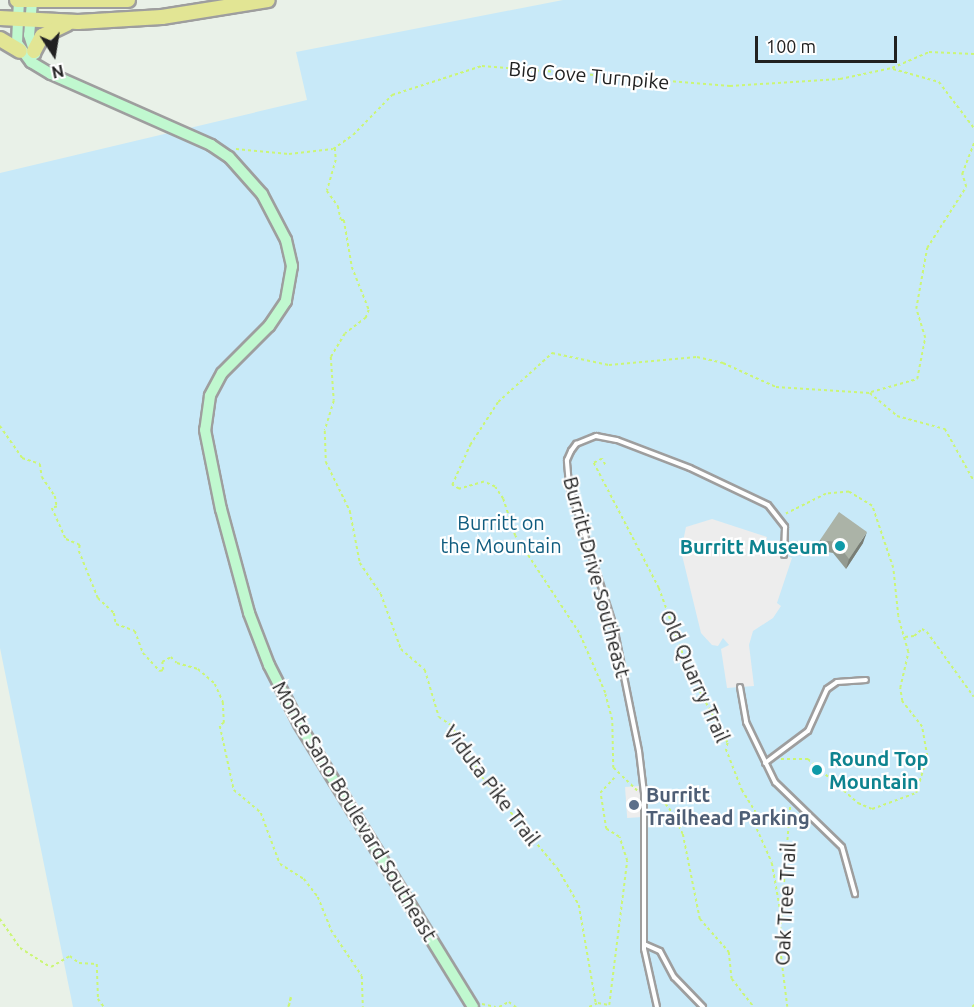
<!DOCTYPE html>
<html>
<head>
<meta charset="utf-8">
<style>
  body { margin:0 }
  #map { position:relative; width:974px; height:1007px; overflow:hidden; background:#e9f1e8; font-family:Ubuntu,sans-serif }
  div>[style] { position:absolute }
  .park>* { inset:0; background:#c8e9f8 }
  .parking>* { inset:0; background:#ededed; transform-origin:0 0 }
  .path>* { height:1.5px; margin-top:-0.75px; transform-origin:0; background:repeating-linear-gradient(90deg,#cbf675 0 3px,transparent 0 6px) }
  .roads { filter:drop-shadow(2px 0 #9e9e9e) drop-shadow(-2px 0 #9e9e9e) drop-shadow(0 2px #9e9e9e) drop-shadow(0 -2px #9e9e9e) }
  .lane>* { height:4px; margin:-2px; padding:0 2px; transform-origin:2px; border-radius:2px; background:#fff }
  .secondary>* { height:10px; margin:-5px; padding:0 5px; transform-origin:5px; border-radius:5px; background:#c0f8cf }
  .highway>* { height:14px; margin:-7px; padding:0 7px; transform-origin:7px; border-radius:7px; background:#e2e594 }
  .wall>* { inset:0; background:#939a90 }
  .shaded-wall>* { inset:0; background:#787d75 }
  .building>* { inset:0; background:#abb3a7 }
  .dots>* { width:16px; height:16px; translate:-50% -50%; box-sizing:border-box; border:3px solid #fff; border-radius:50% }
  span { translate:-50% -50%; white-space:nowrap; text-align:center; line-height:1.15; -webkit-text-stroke:4.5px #fff; paint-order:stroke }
  .street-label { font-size:20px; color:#212121 }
  .park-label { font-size:20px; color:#0f5c7f }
  .culture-label { font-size:20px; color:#0d838f; font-weight:700 }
  .right { translate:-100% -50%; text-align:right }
  .left { translate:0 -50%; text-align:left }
  .service-label { font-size:20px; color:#4e5e75; font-weight:700 }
  .north { position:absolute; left:24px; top:24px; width:60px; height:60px; -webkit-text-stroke:4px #fff; paint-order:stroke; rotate:168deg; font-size:16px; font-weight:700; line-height:24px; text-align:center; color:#212121 }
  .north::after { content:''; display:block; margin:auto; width:21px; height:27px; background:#212121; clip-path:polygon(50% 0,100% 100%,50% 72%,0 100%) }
  .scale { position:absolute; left:755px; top:36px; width:142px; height:27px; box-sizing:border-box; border:3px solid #212121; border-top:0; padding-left:8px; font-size:18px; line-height:21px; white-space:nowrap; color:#212121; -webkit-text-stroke:4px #fff; paint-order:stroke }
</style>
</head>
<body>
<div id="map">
  <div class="park">
    <div style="clip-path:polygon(563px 0,974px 0,974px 1007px,73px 1007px,0 648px,0 173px,307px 100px,296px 52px)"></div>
  </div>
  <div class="parking">
    <div style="clip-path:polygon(712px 519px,767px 537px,765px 547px,792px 558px,777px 603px,781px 606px,773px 618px,753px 631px,749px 645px,754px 686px,727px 688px,721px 649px,729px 645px,723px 638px,718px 646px,712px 645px,701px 633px,681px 551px,686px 527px)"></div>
    <div style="left:640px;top:786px;width:31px;height:15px;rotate:86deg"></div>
  </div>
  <div class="path">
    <div style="left:893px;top:69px;width:48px;rotate:15.8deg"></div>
    <div style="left:939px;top:82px;width:58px;rotate:52.7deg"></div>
    <div style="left:335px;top:148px;width:12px;rotate:85deg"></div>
    <div style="left:336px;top:160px;width:32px;rotate:106deg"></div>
    <div style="left:327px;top:191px;width:19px;rotate:54deg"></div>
    <div style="left:338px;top:206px;width:14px;rotate:78deg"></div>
    <div style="left:341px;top:220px;width:3px"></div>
    <div style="left:344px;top:220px;width:48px;rotate:80.3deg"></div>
    <div style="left:352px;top:267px;width:46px;rotate:68.4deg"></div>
    <div style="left:369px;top:310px;width:9px;rotate:111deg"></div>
    <div style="left:366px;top:318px;width:26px;rotate:143deg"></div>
    <div style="left:345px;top:334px;width:27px;rotate:121deg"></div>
    <div style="left:331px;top:357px;width:44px;rotate:86.1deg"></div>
    <div style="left:334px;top:401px;width:31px;rotate:107deg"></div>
    <div style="left:325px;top:431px;width:31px;rotate:88deg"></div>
    <div style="left:326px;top:462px;width:55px;rotate:63.9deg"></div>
    <div style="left:350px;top:511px;width:53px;rotate:79.1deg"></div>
    <div style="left:360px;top:563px;width:37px;rotate:56deg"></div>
    <div style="left:381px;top:594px;width:59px;rotate:70deg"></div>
    <div style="left:401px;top:649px;width:32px;rotate:41deg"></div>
    <div style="left:425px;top:670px;width:49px;rotate:73.4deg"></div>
    <div style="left:439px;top:717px;width:14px;rotate:34deg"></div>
    <div style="left:451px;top:725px;width:64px;rotate:59deg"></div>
    <div style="left:484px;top:780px;width:116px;rotate:50.3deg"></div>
    <div style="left:558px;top:869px;width:42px;rotate:59.7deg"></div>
    <div style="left:579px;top:905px;width:99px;rotate:80.2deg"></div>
    <div style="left:236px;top:149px;width:53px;rotate:5.4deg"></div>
    <div style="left:289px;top:154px;width:44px;rotate:-6.5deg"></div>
    <div style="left:333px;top:149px;width:24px;rotate:-35deg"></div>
    <div style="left:353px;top:135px;width:56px;rotate:-45.7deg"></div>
    <div style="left:392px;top:95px;width:95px;rotate:-17.9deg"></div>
    <div style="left:482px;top:66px;width:249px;rotate:4.6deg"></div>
    <div style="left:730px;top:86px;width:110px;rotate:-3.6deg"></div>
    <div style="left:840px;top:79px;width:53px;rotate:-11.9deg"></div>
    <div style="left:892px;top:68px;width:40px;rotate:-23.4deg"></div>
    <div style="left:929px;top:52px;width:45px;rotate:2.5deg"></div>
    <div style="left:871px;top:392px;width:48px;rotate:-15.8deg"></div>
    <div style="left:917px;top:379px;width:42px;rotate:-79deg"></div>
    <div style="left:925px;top:338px;width:30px;rotate:-107deg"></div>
    <div style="left:916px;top:309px;width:62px;rotate:-79.8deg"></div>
    <div style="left:927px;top:248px;width:72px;rotate:-57.4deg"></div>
    <div style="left:966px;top:187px;width:14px;rotate:-107deg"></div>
    <div style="left:962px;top:174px;width:33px;rotate:-69deg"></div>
    <div style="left:0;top:426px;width:39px;rotate:55deg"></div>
    <div style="left:22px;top:458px;width:19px;rotate:18deg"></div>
    <div style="left:40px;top:464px;width:13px;rotate:81deg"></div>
    <div style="left:42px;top:477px;width:23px;rotate:56deg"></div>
    <div style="left:55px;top:496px;width:11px;rotate:80deg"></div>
    <div style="left:57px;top:507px;width:5px;rotate:169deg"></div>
    <div style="left:52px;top:508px;width:34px;rotate:66deg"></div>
    <div style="left:66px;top:539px;width:15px;rotate:23deg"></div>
    <div style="left:80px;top:545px;width:6px;rotate:99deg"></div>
    <div style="left:79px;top:551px;width:51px;rotate:68deg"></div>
    <div style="left:98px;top:598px;width:22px;rotate:43deg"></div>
    <div style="left:114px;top:613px;width:11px;rotate:80deg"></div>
    <div style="left:116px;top:624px;width:20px;rotate:20deg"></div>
    <div style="left:135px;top:631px;width:23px;rotate:70deg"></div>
    <div style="left:143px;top:653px;width:25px;rotate:47deg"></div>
    <div style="left:160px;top:671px;width:3px;rotate:-18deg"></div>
    <div style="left:163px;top:670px;width:8px;rotate:-97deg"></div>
    <div style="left:162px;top:662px;width:10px;rotate:-29deg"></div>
    <div style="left:171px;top:657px;width:8px;rotate:45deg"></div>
    <div style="left:177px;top:663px;width:22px;rotate:16deg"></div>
    <div style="left:198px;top:669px;width:23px;rotate:41deg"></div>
    <div style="left:215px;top:684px;width:20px;rotate:66deg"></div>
    <div style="left:223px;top:702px;width:21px;rotate:87deg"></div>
    <div style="left:224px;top:723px;width:5px;rotate:143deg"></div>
    <div style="left:220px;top:726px;width:66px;rotate:77.7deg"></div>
    <div style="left:234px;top:790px;width:35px;rotate:40deg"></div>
    <div style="left:261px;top:813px;width:54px;rotate:69.6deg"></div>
    <div style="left:280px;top:864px;width:28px;rotate:32deg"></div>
    <div style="left:304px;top:879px;width:23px;rotate:52deg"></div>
    <div style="left:318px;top:897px;width:35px;rotate:68deg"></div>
    <div style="left:331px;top:930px;width:55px;rotate:56deg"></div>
    <div style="left:362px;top:976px;width:31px;rotate:88deg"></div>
    <div style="left:605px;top:465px;width:7px;rotate:-117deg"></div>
    <div style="left:602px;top:459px;width:9px;rotate:153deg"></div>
    <div style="left:594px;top:463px;width:141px;rotate:62.5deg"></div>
    <div style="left:659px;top:588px;width:88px;rotate:70.1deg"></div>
    <div style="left:689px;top:671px;width:82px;rotate:61.6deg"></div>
    <div style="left:728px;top:743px;width:6px;rotate:108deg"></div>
    <div style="left:726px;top:749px;width:44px;rotate:68.7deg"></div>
    <div style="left:742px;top:790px;width:26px;rotate:58deg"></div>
    <div style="left:756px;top:812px;width:17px;rotate:87deg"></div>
    <div style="left:757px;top:829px;width:37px;rotate:66deg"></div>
    <div style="left:772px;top:863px;width:52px;rotate:80deg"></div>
    <div style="left:905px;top:637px;width:9px;rotate:-6deg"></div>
    <div style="left:914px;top:636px;width:11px;rotate:-41deg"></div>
    <div style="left:922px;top:629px;width:6px;rotate:31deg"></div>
    <div style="left:927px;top:632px;width:80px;rotate:54.1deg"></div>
    <div style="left:781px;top:759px;width:27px"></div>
    <div style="left:808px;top:759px;width:67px;rotate:41.3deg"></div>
    <div style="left:858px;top:803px;width:15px;rotate:23deg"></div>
    <div style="left:872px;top:809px;width:47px;rotate:-20deg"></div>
    <div style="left:916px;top:793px;width:39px;rotate:-73deg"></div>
    <div style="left:927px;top:756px;width:29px;rotate:-100deg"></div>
    <div style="left:922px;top:727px;width:33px;rotate:-128deg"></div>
    <div style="left:902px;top:701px;width:13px;rotate:-99deg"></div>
    <div style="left:900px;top:688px;width:37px;rotate:-77deg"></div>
    <div style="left:908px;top:652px;width:37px;rotate:-106deg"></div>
    <div style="left:898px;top:616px;width:48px;rotate:-95.9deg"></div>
    <div style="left:893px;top:568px;width:65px;rotate:-108.7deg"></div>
    <div style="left:872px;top:506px;width:27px;rotate:-149deg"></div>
    <div style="left:849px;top:492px;width:23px;rotate:175deg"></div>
    <div style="left:826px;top:494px;width:45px;rotate:153.4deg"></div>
    <div style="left:637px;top:791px;width:33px;rotate:-136deg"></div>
    <div style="left:613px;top:768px;width:48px;rotate:-91.2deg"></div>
    <div style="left:612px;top:720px;width:28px;rotate:-105deg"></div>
    <div style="left:605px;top:693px;width:65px;rotate:-113.4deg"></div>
    <div style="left:579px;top:633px;width:116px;rotate:-123.4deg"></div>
    <div style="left:515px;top:536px;width:39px;rotate:-108deg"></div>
    <div style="left:503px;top:499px;width:14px;rotate:-124deg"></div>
    <div style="left:495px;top:487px;width:12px;rotate:-156deg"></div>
    <div style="left:484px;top:482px;width:26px;rotate:164deg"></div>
    <div style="left:459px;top:489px;width:8px;rotate:-150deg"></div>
    <div style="left:452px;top:485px;width:44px;rotate:-65.8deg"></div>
    <div style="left:470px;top:445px;width:51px;rotate:-56.9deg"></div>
    <div style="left:498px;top:402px;width:73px;rotate:-42.2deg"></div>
    <div style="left:552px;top:353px;width:58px;rotate:11.9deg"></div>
    <div style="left:609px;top:365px;width:88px;rotate:-5.2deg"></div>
    <div style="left:697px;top:357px;width:27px;rotate:13deg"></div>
    <div style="left:723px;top:363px;width:58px;rotate:24.4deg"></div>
    <div style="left:776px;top:387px;width:94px;rotate:3.7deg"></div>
    <div style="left:870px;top:393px;width:35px;rotate:40deg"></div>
    <div style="left:897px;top:416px;width:50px;rotate:15.2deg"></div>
    <div style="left:945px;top:429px;width:60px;rotate:60.9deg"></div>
    <div style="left:650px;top:795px;width:13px;rotate:18deg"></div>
    <div style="left:662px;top:799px;width:20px;rotate:53deg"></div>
    <div style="left:674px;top:815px;width:21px;rotate:65deg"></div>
    <div style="left:683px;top:834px;width:87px;rotate:78.7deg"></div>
    <div style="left:700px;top:919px;width:44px;rotate:48.7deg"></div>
    <div style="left:729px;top:952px;width:27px;rotate:84deg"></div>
    <div style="left:732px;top:979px;width:36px;rotate:52deg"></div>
    <div style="left:0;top:919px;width:35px;rotate:55deg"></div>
    <div style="left:20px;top:948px;width:36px;rotate:32deg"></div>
    <div style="left:51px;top:967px;width:22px;rotate:-30deg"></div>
    <div style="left:70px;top:956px;width:11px;rotate:38deg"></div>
    <div style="left:79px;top:963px;width:18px;rotate:3deg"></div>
    <div style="left:97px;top:964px;width:35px;rotate:88deg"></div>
    <div style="left:98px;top:999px;width:10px;rotate:53deg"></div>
    <div style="left:482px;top:1004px;width:14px;rotate:12deg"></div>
    <div style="left:288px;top:1007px;width:10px;rotate:-73deg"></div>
    <div style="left:291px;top:997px;width:10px;rotate:101deg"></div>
    <div style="left:499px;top:1007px;width:11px;rotate:-27deg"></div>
    <div style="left:509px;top:1002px;width:9px;rotate:36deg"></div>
    <div style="left:589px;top:1007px;width:10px;rotate:-24deg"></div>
    <div style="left:598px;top:1003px;width:11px;rotate:10deg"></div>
    <div style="left:609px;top:1005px;width:145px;rotate:-82.9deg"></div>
    <div style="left:627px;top:861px;width:25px;rotate:-108deg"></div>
    <div style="left:619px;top:837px;width:15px;rotate:-148deg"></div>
    <div style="left:606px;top:829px;width:36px;rotate:-99deg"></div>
    <div style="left:600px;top:793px;width:23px;rotate:-47deg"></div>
    <div style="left:787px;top:1007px;width:65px;rotate:-97deg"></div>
    <div style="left:779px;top:942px;width:136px;rotate:-85.4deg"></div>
    <div style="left:972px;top:1007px;width:3px;rotate:-45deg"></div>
  </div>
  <div class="roads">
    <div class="lane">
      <div style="left:740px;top:687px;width:36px;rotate:80deg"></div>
      <div style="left:746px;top:722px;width:67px;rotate:64.2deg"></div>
      <div style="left:775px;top:782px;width:93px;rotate:44.1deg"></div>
      <div style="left:842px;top:847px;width:49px;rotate:74.5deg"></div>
      <div style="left:765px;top:763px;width:54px;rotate:-36.7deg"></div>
      <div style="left:808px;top:731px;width:46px;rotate:-65.7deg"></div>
      <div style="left:827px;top:689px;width:12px;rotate:-35deg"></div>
      <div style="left:837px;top:682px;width:29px;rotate:-4deg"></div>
      <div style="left:644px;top:944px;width:17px;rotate:24deg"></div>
      <div style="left:660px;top:951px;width:30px;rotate:62deg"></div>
      <div style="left:674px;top:977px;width:42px;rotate:46deg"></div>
      <div style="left:657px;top:1007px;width:59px;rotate:-102.6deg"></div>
      <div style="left:644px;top:949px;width:156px;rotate:-90deg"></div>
      <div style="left:644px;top:793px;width:42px;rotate:-96.8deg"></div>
      <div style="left:639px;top:751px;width:126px;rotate:-101.4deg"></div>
      <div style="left:614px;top:627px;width:149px;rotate:-107.6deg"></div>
      <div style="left:569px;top:485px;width:25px;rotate:-95deg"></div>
      <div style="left:567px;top:460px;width:10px;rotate:-66deg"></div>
      <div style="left:571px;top:451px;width:9px;rotate:-54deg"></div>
      <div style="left:576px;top:444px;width:22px;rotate:-22deg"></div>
      <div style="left:596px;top:436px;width:21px;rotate:11deg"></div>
      <div style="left:617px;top:440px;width:78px;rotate:21deg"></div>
      <div style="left:690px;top:468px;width:86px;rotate:25.4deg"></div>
      <div style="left:768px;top:505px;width:28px;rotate:52deg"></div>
      <div style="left:785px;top:527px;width:28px;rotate:92deg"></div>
    </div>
    <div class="secondary">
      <div style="left:19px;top:0;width:43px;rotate:92.7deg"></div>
      <div style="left:17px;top:43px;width:24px;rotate:54deg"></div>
      <div style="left:31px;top:62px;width:23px;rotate:31deg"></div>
      <div style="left:51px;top:74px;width:175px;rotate:23.9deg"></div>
      <div style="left:211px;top:145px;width:22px;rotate:34deg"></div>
      <div style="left:229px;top:157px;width:50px;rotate:48.3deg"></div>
      <div style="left:262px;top:194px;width:52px;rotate:62.4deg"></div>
      <div style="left:286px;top:240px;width:27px;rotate:77deg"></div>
      <div style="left:292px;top:266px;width:36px;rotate:100deg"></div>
      <div style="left:286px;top:301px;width:30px;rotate:124deg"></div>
      <div style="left:269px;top:326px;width:66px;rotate:135deg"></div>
      <div style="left:222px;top:373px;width:26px;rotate:118deg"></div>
      <div style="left:210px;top:396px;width:34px;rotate:98deg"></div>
      <div style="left:205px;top:430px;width:81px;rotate:78.6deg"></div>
      <div style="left:221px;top:509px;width:108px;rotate:74.9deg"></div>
      <div style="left:249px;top:613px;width:56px;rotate:69deg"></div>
      <div style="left:269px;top:665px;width:66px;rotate:63deg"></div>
      <div style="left:299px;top:724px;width:332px;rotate:58.4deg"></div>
      <div style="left:32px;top:2px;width:33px;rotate:95deg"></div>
      <div style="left:29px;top:35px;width:20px;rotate:72deg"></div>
    </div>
    <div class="highway">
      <div style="left:17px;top:0;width:111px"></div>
      <div style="left:0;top:18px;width:78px;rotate:2.9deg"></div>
      <div style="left:78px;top:22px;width:84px;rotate:-3.4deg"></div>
      <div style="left:162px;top:17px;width:107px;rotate:-9.1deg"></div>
      <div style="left:0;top:39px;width:23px;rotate:31deg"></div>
      <div style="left:34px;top:51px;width:17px;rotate:-62deg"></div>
      <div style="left:42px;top:36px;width:28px;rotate:-26deg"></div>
    </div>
  </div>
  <div class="wall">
    <div style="clip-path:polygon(820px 540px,863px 543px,846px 569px,833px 553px,817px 550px)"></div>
  </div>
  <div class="shaded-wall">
    <div style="clip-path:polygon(867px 532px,863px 543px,846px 569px,849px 559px)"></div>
  </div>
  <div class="building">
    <div style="clip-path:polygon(839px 512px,867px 532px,849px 559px,836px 542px,820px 540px)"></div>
  </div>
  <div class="dots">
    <div style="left:840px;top:546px;background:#0f9aa8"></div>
    <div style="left:817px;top:770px;background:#0f9aa8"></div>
    <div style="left:634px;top:805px;background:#5c6f8a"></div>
  </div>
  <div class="street-label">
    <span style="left:589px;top:75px;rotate:5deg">Big Cove Turnpike</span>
    <span style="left:597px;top:577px;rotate:75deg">Burritt Drive Southeast</span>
    <span style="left:695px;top:676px;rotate:66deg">Old Quarry Trail</span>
    <span style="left:492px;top:785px;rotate:53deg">Viduta Pike Trail</span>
    <span style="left:355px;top:811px;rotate:59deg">Monte Sano Boulevard Southeast</span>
    <span style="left:785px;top:904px;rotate:-87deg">Oak Tree Trail</span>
  </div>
  <div class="park-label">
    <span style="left:501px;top:534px">Burritt on<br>the Mountain</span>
  </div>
  <div class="culture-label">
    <span class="right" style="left:828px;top:546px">Burritt Museum</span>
    <span class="left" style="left:829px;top:770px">Round Top<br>Mountain</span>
  </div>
  <div class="service-label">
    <span class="left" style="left:646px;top:806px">Burritt<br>Trailhead Parking</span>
  </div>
  <div class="north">N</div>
  <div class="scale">100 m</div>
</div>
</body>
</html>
